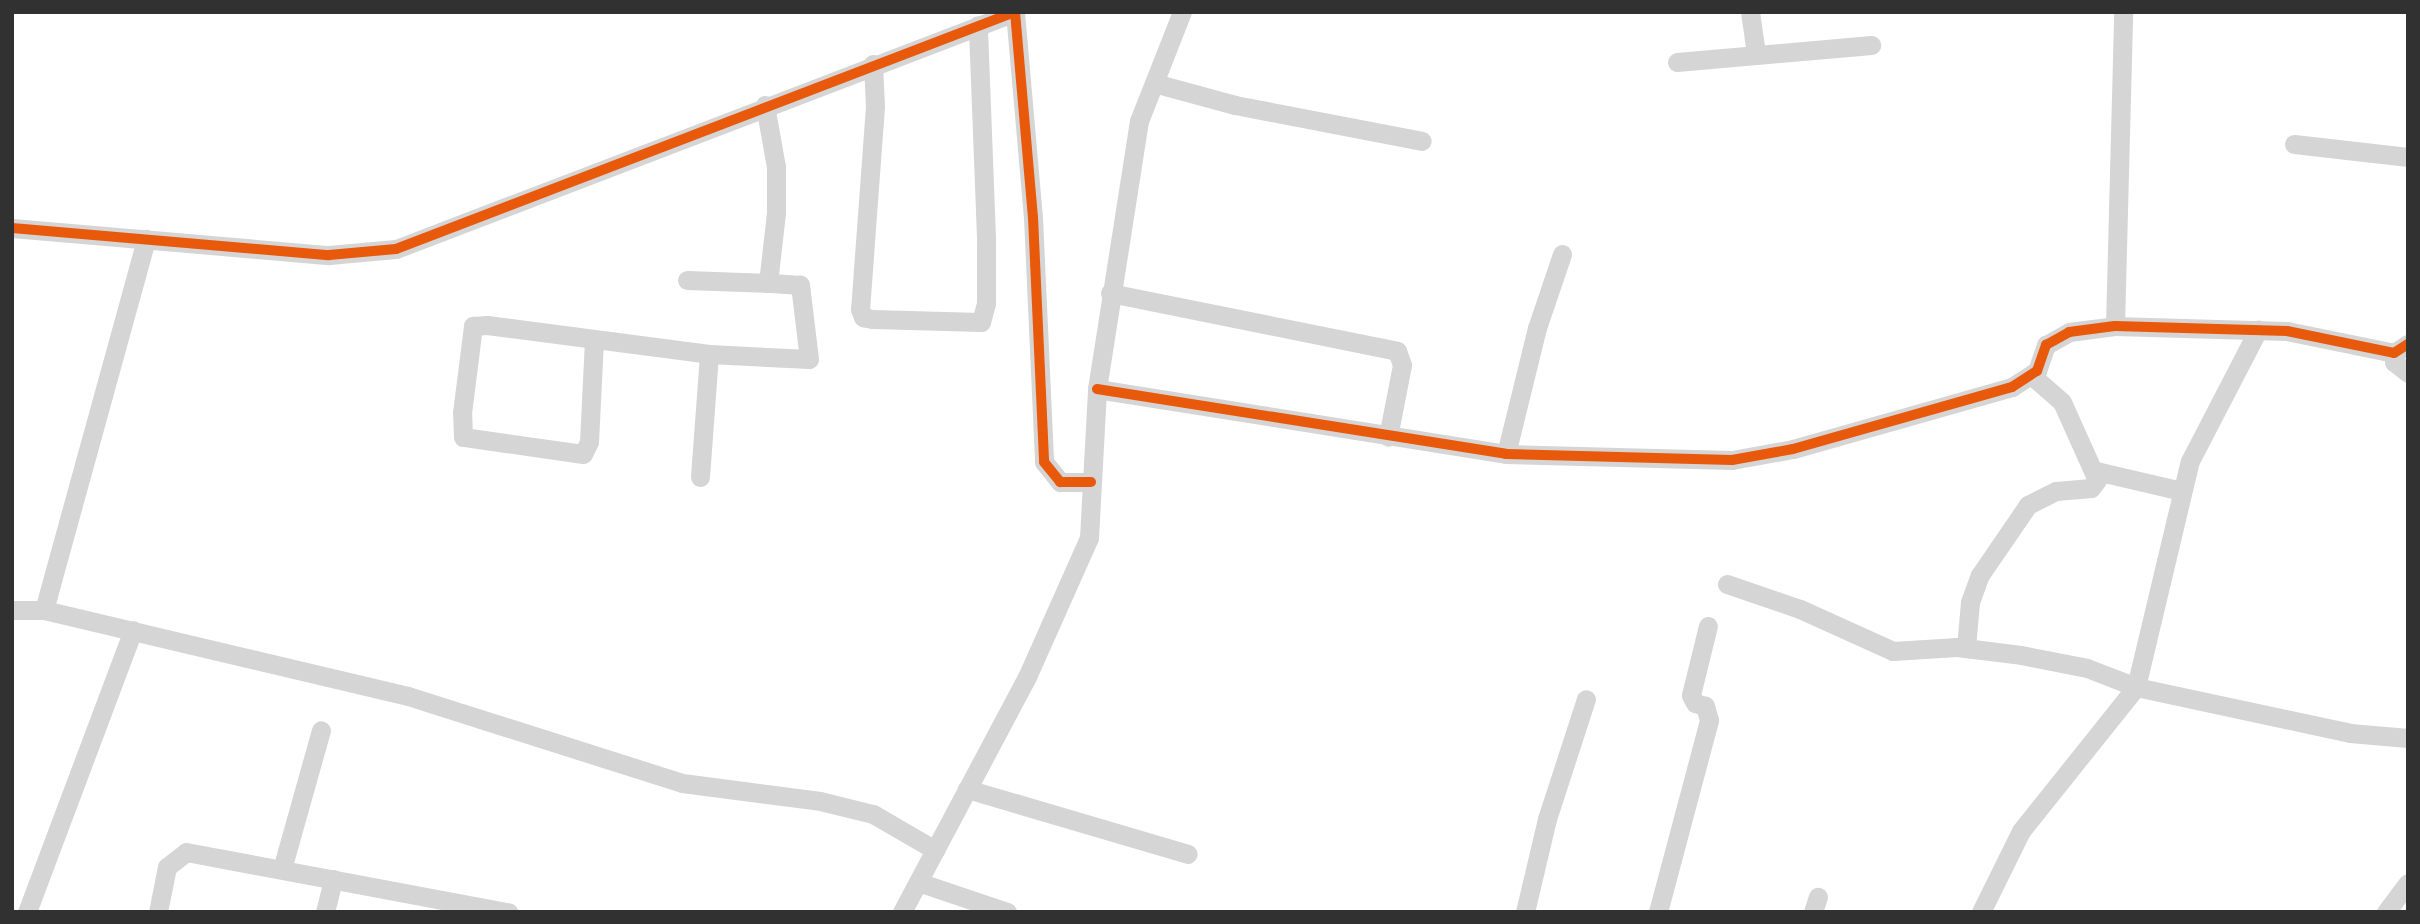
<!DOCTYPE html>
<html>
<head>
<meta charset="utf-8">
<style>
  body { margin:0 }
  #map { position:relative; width:2420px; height:924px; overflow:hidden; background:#fff; font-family:Inter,sans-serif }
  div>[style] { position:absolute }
  .minor>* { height:19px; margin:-9.5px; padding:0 9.5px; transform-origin:9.5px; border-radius:9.5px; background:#d5d5d5 }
  .cycleway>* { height:10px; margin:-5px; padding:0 5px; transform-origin:5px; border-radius:5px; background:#e8590c }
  span { translate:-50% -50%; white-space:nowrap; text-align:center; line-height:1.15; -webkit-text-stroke:7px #fff; paint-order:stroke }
  .frame { position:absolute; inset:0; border:14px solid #313131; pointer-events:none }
</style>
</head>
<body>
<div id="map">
  <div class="minor">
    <div style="left:1750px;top:12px;width:41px;rotate:81.7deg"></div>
    <div style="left:1677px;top:62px;width:195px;rotate:-5deg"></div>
    <div style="left:873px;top:64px;width:42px;rotate:87.3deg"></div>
    <div style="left:875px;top:106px;width:204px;rotate:94.2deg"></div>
    <div style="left:860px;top:309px;width:9px;rotate:69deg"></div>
    <div style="left:863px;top:317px;width:9px;rotate:13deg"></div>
    <div style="left:872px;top:319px;width:109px;rotate:1.6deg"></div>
    <div style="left:981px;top:322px;width:20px;rotate:-75deg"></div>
    <div style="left:986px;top:303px;width:66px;rotate:-90deg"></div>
    <div style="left:986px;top:237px;width:212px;rotate:-92.2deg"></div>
    <div style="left:1154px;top:83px;width:84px;rotate:15.2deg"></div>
    <div style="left:1235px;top:105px;width:190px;rotate:10.9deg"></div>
    <div style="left:2294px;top:144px;width:115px;rotate:6.5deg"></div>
    <div style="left:12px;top:228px;width:318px;rotate:4.9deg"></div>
    <div style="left:329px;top:255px;width:67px;rotate:-5.1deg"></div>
    <div style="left:396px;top:249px;width:663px;rotate:-20.95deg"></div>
    <div style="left:1015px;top:12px;width:206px;rotate:85deg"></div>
    <div style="left:1033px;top:217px;width:245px;rotate:87.4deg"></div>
    <div style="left:1044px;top:462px;width:26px;rotate:51deg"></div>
    <div style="left:1060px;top:482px;width:31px"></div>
    <div style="left:687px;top:280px;width:81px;rotate:2.1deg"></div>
    <div style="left:1110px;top:293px;width:293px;rotate:11.4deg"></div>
    <div style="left:1397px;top:351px;width:15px;rotate:70deg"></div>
    <div style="left:1402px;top:365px;width:73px;rotate:101deg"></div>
    <div style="left:2115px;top:326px;width:314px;rotate:-88.5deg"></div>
    <div style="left:594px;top:340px;width:102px;rotate:92.8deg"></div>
    <div style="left:589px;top:442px;width:13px;rotate:117deg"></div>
    <div style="left:583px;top:454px;width:121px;rotate:-171.9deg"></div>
    <div style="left:463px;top:437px;width:24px;rotate:-92deg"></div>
    <div style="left:462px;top:413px;width:88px;rotate:-82.8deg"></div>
    <div style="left:473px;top:326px;width:14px;rotate:-4deg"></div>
    <div style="left:487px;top:325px;width:224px;rotate:7.4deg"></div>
    <div style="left:709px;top:354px;width:100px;rotate:2.9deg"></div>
    <div style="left:809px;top:359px;width:75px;rotate:-96.9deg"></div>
    <div style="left:800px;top:285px;width:32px;rotate:-176deg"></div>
    <div style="left:768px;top:283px;width:70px;rotate:-83.5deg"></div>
    <div style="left:776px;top:213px;width:46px;rotate:-90deg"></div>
    <div style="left:776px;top:167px;width:63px;rotate:-100.1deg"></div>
    <div style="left:2394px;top:353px;width:9px;rotate:90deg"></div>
    <div style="left:2394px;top:362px;width:18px;rotate:38deg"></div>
    <div style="left:1097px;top:389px;width:414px;rotate:9deg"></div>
    <div style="left:1506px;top:454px;width:226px;rotate:1.5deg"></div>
    <div style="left:1732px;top:460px;width:62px;rotate:-10.2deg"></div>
    <div style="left:1793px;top:449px;width:228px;rotate:-15.8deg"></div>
    <div style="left:2012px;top:387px;width:30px;rotate:-33deg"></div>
    <div style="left:2037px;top:371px;width:28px;rotate:-71deg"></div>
    <div style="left:2046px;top:345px;width:26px;rotate:-29deg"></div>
    <div style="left:2069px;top:332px;width:46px;rotate:-7.4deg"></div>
    <div style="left:2115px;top:326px;width:172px;rotate:1.7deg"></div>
    <div style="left:2287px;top:331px;width:109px;rotate:11.6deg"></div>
    <div style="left:2394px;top:353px;width:17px;rotate:-33deg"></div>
    <div style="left:1506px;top:454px;width:130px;rotate:-76.2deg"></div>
    <div style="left:1537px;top:328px;width:78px;rotate:-71.3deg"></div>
    <div style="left:2096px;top:471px;width:87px;rotate:13.2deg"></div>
    <div style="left:700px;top:477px;width:123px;rotate:-85.8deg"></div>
    <div style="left:1727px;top:584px;width:77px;rotate:18.9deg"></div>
    <div style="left:1800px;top:609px;width:102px;rotate:24.3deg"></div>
    <div style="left:1893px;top:651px;width:64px;rotate:-3.6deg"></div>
    <div style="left:1957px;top:647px;width:64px;rotate:7.1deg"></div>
    <div style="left:2021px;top:655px;width:67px;rotate:11.1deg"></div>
    <div style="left:2087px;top:668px;width:53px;rotate:21.2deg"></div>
    <div style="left:2136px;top:687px;width:219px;rotate:12.1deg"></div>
    <div style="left:2350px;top:733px;width:58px;rotate:4.9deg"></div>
    <div style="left:12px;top:610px;width:32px"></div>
    <div style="left:44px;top:610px;width:374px;rotate:13.3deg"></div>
    <div style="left:408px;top:696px;width:287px;rotate:17.6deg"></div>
    <div style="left:682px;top:783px;width:139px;rotate:7.4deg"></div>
    <div style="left:820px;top:801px;width:55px;rotate:13.8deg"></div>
    <div style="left:873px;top:814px;width:72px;rotate:30.1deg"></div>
    <div style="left:44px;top:610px;width:385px;rotate:-74.6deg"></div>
    <div style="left:1966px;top:648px;width:46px;rotate:-85deg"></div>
    <div style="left:1970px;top:602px;width:29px;rotate:-70deg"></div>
    <div style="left:1980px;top:575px;width:85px;rotate:-55.6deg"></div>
    <div style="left:2028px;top:505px;width:31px;rotate:-27deg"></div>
    <div style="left:2056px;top:491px;width:35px;rotate:-5deg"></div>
    <div style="left:2091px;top:488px;width:10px;rotate:-53deg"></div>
    <div style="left:2097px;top:480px;width:85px;rotate:-114.2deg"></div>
    <div style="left:2062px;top:402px;width:40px;rotate:-139deg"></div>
    <div style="left:967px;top:789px;width:230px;rotate:16.4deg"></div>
    <div style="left:282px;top:869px;width:144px;rotate:-74.3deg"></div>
    <div style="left:918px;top:882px;width:94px;rotate:18.6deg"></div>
    <div style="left:27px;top:912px;width:301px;rotate:-69.4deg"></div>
    <div style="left:158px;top:912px;width:46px;rotate:-78.7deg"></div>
    <div style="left:167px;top:867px;width:24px;rotate:-38deg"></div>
    <div style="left:186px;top:852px;width:328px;rotate:10.6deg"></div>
    <div style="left:325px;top:912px;width:34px;rotate:-76deg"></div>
    <div style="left:902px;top:912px;width:266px;rotate:-62deg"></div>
    <div style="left:1027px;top:677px;width:152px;rotate:-66deg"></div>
    <div style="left:1089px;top:538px;width:149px;rotate:-86.9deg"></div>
    <div style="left:1097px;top:389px;width:271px;rotate:-81.1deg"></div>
    <div style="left:1139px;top:121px;width:117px;rotate:-68.5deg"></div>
    <div style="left:1525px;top:912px;width:96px;rotate:-76.7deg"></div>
    <div style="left:1547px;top:819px;width:126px;rotate:-72deg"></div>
    <div style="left:1658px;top:912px;width:199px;rotate:-75.1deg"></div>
    <div style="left:1709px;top:720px;width:15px;rotate:-106deg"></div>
    <div style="left:1705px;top:706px;width:10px;rotate:-163deg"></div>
    <div style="left:1695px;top:703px;width:9px;rotate:-117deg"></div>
    <div style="left:1691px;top:695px;width:71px;rotate:-76.2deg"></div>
    <div style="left:1813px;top:912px;width:16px;rotate:-72deg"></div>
    <div style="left:1981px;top:912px;width:90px;rotate:-63.7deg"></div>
    <div style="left:2021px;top:831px;width:184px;rotate:-51.4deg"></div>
    <div style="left:2136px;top:687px;width:232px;rotate:-76.6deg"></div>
    <div style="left:2190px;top:461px;width:148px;rotate:-62.6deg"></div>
    <div style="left:2386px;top:912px;width:36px;rotate:-53deg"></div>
  </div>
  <div class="cycleway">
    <div style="left:12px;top:228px;width:318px;rotate:4.9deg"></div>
    <div style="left:329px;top:255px;width:67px;rotate:-5.1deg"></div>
    <div style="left:396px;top:249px;width:663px;rotate:-20.95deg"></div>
    <div style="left:1015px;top:12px;width:206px;rotate:85deg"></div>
    <div style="left:1033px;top:217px;width:245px;rotate:87.4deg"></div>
    <div style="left:1044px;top:462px;width:26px;rotate:51deg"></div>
    <div style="left:1060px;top:482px;width:31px"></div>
    <div style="left:1097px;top:389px;width:414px;rotate:9deg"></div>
    <div style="left:1506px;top:454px;width:226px;rotate:1.5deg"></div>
    <div style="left:1732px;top:460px;width:62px;rotate:-10.2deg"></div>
    <div style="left:1793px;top:449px;width:228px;rotate:-15.8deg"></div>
    <div style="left:2012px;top:387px;width:30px;rotate:-33deg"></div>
    <div style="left:2037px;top:371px;width:28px;rotate:-71deg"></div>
    <div style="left:2046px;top:345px;width:26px;rotate:-29deg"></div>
    <div style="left:2069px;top:332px;width:46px;rotate:-7.4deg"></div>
    <div style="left:2115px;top:326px;width:172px;rotate:1.7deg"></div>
    <div style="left:2287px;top:331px;width:109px;rotate:11.6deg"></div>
    <div style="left:2394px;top:353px;width:17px;rotate:-33deg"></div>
  </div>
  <div class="frame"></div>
</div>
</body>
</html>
